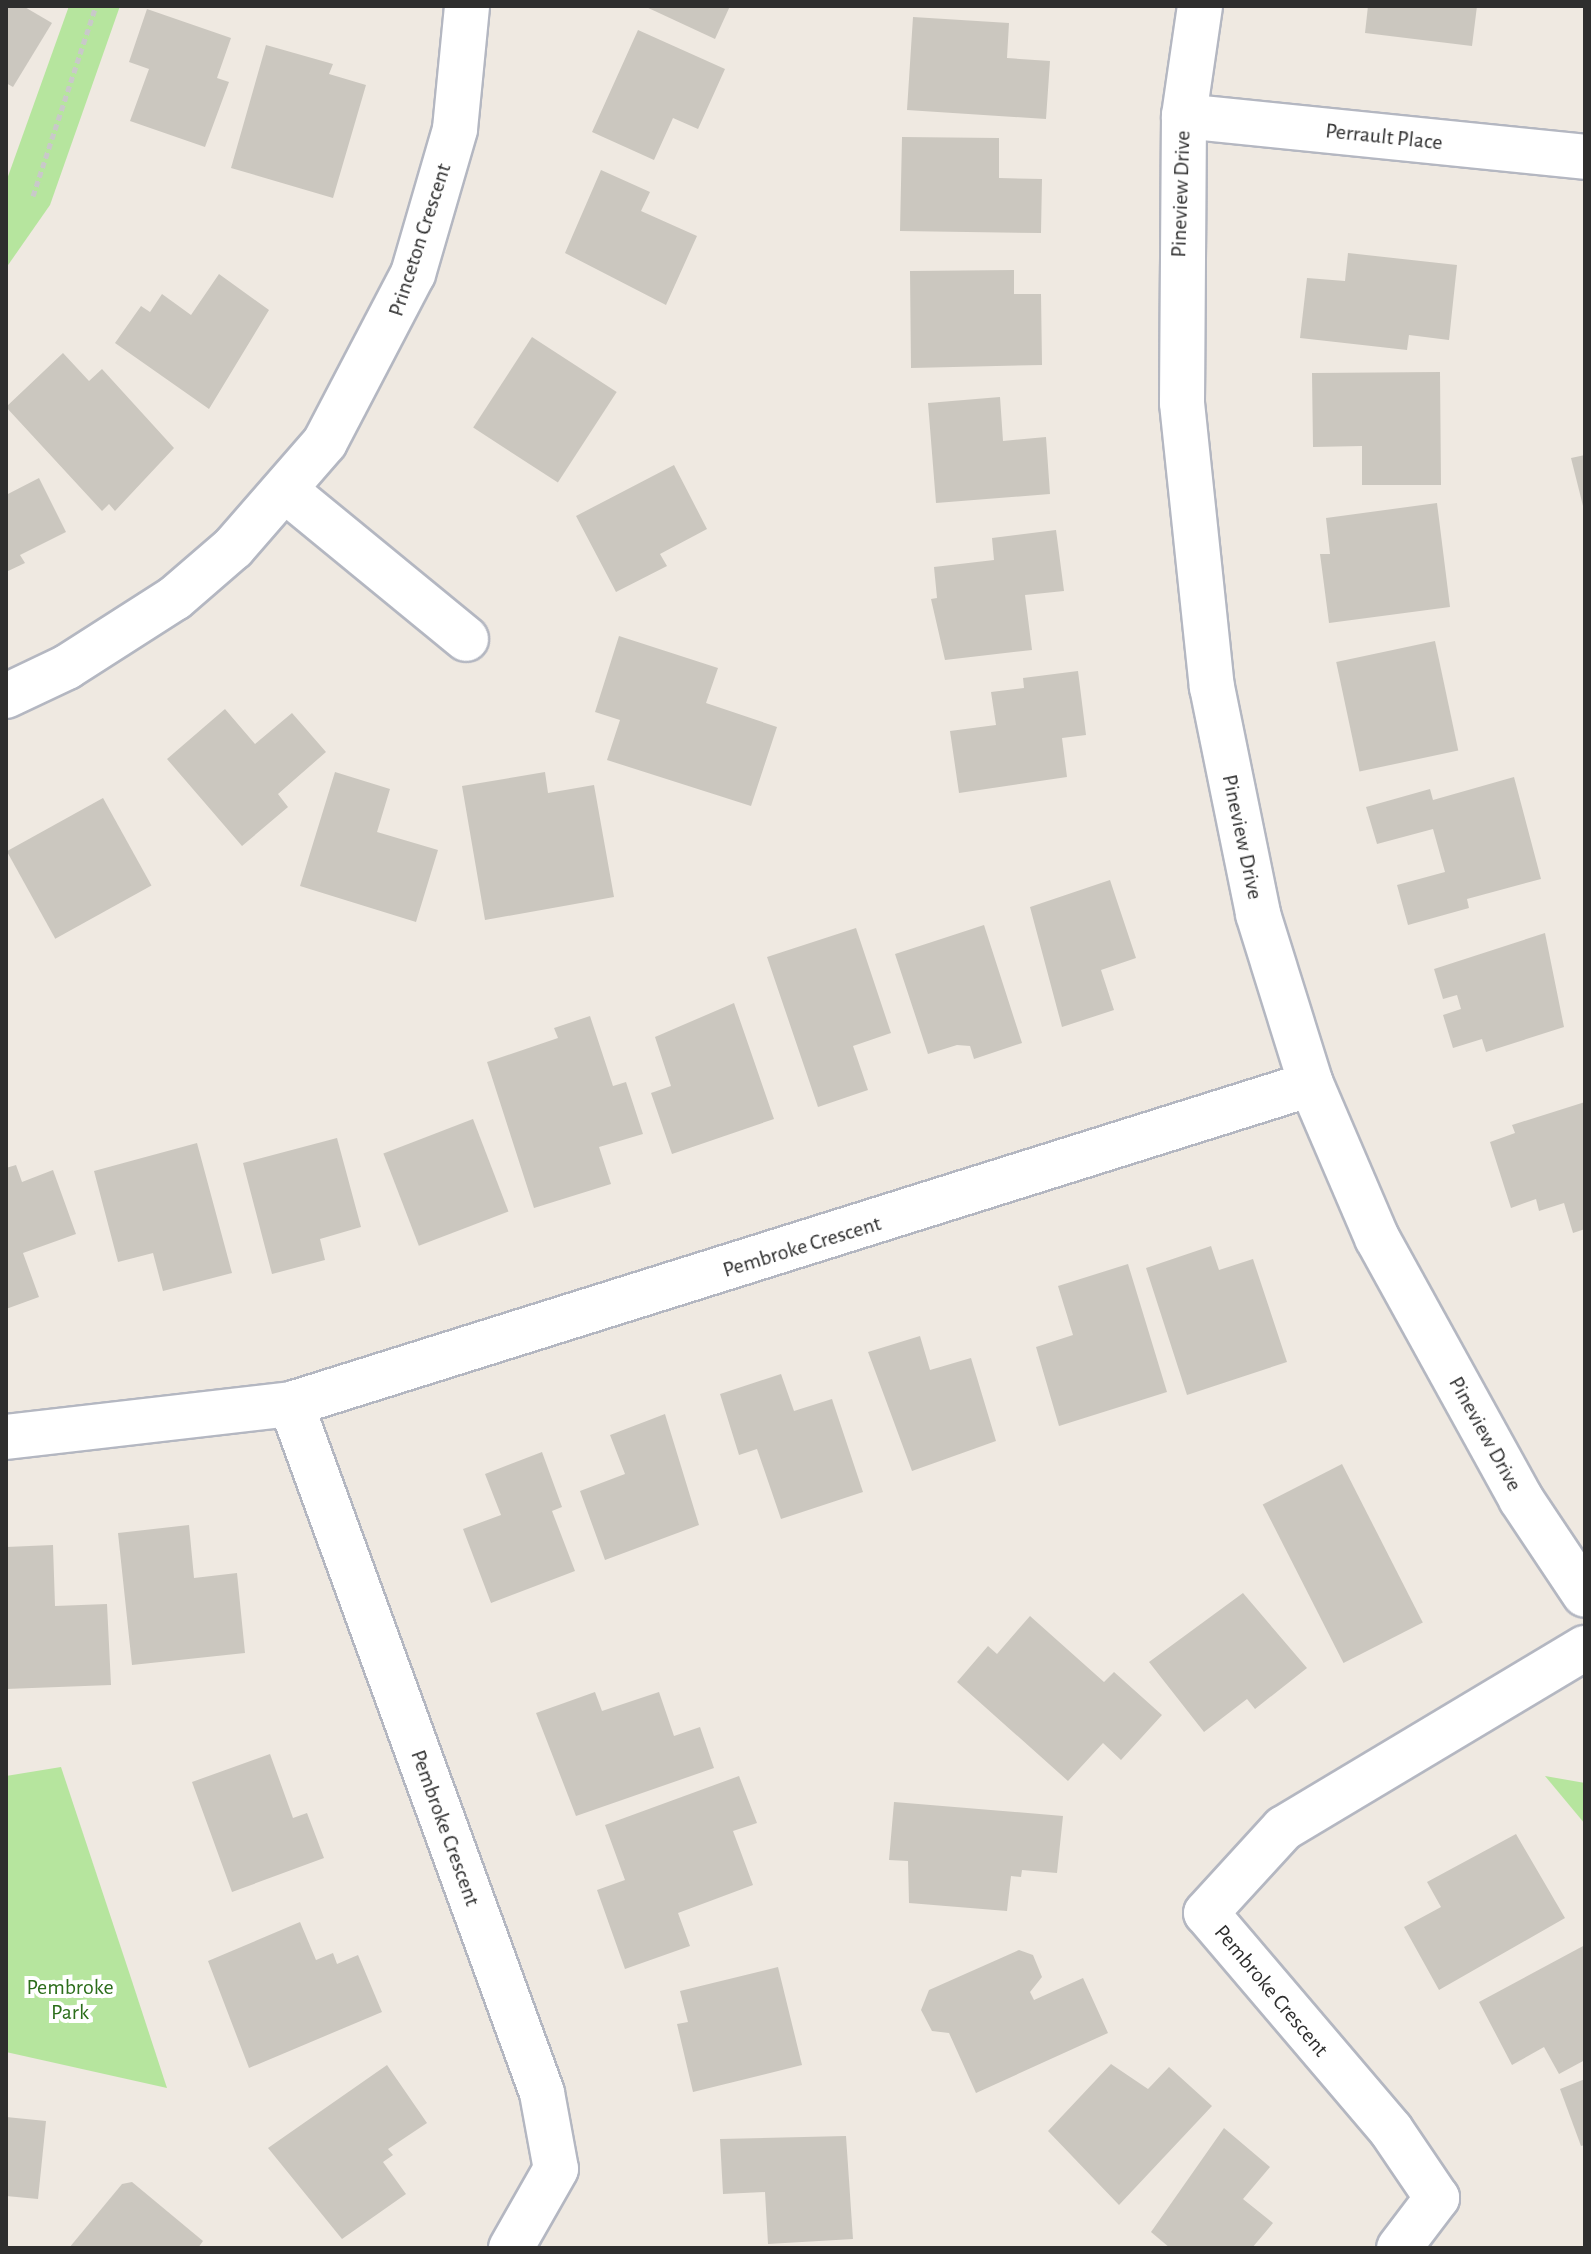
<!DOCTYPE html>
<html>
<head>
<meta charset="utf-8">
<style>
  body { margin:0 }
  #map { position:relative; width:1591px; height:2254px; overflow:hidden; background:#efe9e1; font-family:"Alegreya Sans",sans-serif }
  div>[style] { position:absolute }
  .green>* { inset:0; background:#b6e59e }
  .building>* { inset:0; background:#cbc7bf; transform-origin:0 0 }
  .path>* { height:5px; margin-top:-2.5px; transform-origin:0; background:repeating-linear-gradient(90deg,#c9c9c9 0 6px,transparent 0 10px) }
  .roads { filter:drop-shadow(2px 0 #b4b7c1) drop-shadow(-2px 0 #b4b7c1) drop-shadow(0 2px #b4b7c1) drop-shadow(0 -2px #b4b7c1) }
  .street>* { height:44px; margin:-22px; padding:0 22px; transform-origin:22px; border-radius:22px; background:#fff }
  .secondary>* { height:44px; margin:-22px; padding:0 22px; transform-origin:22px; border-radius:22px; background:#fff }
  span { translate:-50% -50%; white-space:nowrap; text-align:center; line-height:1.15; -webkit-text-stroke:8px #fff; paint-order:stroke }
  .street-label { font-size:22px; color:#2e2e2e }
  .park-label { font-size:22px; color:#2c6e1b }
  .frame { position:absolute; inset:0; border:8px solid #2e2e2e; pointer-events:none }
</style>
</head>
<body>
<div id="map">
  <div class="green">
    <div style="clip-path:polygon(69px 6px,120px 6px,50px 205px,6px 268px,6px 182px)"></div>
    <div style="clip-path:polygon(61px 1767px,130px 1975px,167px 2088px,6px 2052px,6px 1776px)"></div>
    <div style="clip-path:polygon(1545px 1776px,1585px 1783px,1585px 1824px)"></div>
  </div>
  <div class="building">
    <div style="clip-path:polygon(6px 6px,23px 6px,52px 23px,13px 87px,6px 83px)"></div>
    <div style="clip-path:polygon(644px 6px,730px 6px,715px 39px)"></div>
    <div style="clip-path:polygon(1368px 6px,1477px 6px,1472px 46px,1365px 33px)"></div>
    <div style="clip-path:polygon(147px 9px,231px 38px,217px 78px,229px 82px,205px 147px,130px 121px,149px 69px,129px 62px)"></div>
    <div style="clip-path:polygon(913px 17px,1009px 23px,1007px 58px,1050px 61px,1046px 119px,907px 110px)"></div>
    <div style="clip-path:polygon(638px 30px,725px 69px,698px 129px,673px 118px,654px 160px,592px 132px)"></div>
    <div style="clip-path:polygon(266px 45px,333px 64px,329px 74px,366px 85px,333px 198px,231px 168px)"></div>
    <div style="clip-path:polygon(902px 137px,999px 138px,999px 178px,1042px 179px,1041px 233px,900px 231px)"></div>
    <div style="clip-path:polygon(601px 170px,650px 192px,641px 211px,697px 236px,666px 305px,565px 253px)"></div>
    <div style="clip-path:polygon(1348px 253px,1457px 265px,1449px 340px,1409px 335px,1407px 350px,1300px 338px,1307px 278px,1345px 281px)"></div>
    <div style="clip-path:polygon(1014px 270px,1014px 294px,1041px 294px,1042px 365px,911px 368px,910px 271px)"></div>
    <div style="clip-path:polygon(219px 274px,269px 310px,209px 409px,115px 343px,141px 306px,150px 312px,162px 294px,191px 315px)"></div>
    <div style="left:532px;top:337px;width:101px;height:108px;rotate:33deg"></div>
    <div style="clip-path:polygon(63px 353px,89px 381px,102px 369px,174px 448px,115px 511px,109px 504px,102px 511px,6px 407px)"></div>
    <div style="clip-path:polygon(1440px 372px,1441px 485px,1362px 485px,1362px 446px,1313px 447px,1312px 373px)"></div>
    <div style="clip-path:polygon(1000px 397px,1003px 441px,1046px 437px,1050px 494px,936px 503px,928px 403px)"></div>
    <div style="clip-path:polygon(1585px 455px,1585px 509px,1584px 510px,1571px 458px)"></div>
    <div style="clip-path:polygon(674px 465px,707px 529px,660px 554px,667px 566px,616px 592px,576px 516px)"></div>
    <div style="clip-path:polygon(39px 478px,66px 532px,20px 555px,25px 563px,6px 572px,6px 495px)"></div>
    <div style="clip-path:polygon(1437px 503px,1450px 607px,1329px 623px,1320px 554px,1330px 554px,1326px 518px)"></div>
    <div style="clip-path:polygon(1056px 530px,1064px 591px,1025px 595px,1032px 650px,945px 660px,931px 599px,937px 598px,934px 567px,994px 560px,992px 538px)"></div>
    <div style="clip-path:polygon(619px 636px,718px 668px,706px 703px,777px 727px,751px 806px,607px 760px,620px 720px,595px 712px)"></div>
    <div style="left:1435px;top:641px;width:112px;height:101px;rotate:78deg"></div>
    <div style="clip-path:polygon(1078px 671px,1086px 735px,1062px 738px,1067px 777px,959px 793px,950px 731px,996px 725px,991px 692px,1024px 688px,1023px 678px)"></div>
    <div style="clip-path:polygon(225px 709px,255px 744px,292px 713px,326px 752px,278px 794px,288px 807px,242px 846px,167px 759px)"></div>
    <div style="clip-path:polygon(335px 772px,390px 789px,377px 832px,438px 850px,416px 922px,300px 886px)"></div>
    <div style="clip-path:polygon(545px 772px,548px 793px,594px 785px,614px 897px,485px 920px,462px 786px)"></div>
    <div style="clip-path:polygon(1514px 777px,1541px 879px,1467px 899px,1469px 908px,1408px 925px,1397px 885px,1445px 872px,1433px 829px,1377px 844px,1366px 807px,1430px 789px,1433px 800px)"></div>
    <div style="left:103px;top:798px;width:100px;height:110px;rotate:61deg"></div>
    <div style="clip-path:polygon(1110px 880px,1136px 958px,1101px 970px,1114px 1010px,1062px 1027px,1030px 907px)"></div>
    <div style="clip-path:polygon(984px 925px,1022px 1043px,974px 1059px,970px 1046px,957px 1045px,928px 1054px,895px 954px)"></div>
    <div style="clip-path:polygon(856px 928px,891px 1033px,853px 1046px,868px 1090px,818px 1107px,767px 957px)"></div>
    <div style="clip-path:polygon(1545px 933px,1564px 1027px,1486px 1052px,1482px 1039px,1453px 1048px,1443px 1015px,1461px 1009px,1457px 995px,1443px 999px,1434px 969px)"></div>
    <div style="clip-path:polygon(734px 1003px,774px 1119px,672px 1154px,651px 1093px,671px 1086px,655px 1037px)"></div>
    <div style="clip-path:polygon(590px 1016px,613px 1086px,626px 1082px,643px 1134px,599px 1147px,611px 1184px,534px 1208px,487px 1062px,558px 1038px,554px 1028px)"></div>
    <div style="clip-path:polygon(1585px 1102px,1585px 1229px,1573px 1233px,1564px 1203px,1539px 1211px,1536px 1199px,1511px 1208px,1490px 1142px,1515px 1133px,1512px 1125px)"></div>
    <div style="left:473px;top:1119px;width:99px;height:96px;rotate:69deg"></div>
    <div style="clip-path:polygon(337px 1138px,361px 1227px,320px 1239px,325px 1260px,272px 1274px,243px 1163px)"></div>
    <div style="clip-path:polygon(197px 1143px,232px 1273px,163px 1291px,153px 1253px,118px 1262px,94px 1171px)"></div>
    <div style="clip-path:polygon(16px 1165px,22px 1182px,53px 1170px,76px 1234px,23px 1253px,39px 1297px,6px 1309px,6px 1168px)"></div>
    <div style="clip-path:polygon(1211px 1246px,1219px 1270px,1253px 1259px,1287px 1362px,1187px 1395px,1146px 1268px)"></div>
    <div style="clip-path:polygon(1128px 1264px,1167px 1392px,1059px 1426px,1036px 1347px,1073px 1335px,1058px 1286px)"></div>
    <div style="clip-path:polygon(920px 1336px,930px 1370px,971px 1358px,996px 1441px,912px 1471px,868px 1352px)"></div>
    <div style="clip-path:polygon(781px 1374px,794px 1411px,832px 1399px,863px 1492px,781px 1519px,757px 1449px,739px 1455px,720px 1394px)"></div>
    <div style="clip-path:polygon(665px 1414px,699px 1525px,605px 1560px,580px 1491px,625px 1474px,610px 1435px)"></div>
    <div style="clip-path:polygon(542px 1452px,562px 1507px,552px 1511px,575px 1571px,491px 1603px,463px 1529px,501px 1515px,485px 1474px)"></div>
    <div style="left:1342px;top:1464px;width:178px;height:89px;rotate:63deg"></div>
    <div style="clip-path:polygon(189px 1525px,194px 1578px,237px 1573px,245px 1653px,132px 1665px,118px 1533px)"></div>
    <div style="clip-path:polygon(53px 1545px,55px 1606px,107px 1604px,111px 1685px,6px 1689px,6px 1547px)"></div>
    <div style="clip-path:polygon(1243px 1593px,1307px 1668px,1255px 1709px,1247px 1699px,1204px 1732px,1149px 1662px)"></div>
    <div style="clip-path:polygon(1030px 1616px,1104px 1682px,1114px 1672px,1162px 1715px,1121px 1760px,1103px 1743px,1068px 1781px,957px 1682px,988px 1646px,997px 1654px)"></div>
    <div style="clip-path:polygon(595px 1692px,602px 1711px,659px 1692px,674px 1736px,700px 1727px,714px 1768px,576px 1816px,536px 1713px)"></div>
    <div style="clip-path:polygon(270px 1754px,293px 1818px,307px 1813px,324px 1858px,232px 1892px,192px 1782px)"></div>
    <div style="clip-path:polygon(739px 1776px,757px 1823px,733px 1831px,753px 1885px,678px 1913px,690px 1946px,625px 1969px,597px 1890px,625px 1880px,605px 1825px)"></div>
    <div style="clip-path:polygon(894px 1802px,1063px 1816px,1057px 1873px,1022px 1870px,1021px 1877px,1011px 1876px,1007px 1911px,909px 1903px,908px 1861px,889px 1860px)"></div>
    <div style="clip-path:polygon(1516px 1834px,1565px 1918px,1439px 1990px,1404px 1927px,1441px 1907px,1427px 1882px)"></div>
    <div style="clip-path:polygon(300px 1922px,316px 1960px,333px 1953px,337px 1964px,358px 1955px,382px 2012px,249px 2068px,208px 1961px)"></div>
    <div style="clip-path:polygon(1585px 1945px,1585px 2060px,1559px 2074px,1544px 2047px,1512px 2065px,1479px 2002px)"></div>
    <div style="clip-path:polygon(1019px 1950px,1033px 1955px,1042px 1977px,1030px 1992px,1034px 2000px,1083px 1978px,1108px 2033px,976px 2093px,949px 2033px,932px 2031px,921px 2010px,929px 1990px)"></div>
    <div style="clip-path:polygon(778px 1967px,802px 2065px,693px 2092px,677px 2024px,688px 2022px,680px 1991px)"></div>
    <div style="clip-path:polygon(1111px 2064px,1148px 2089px,1169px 2067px,1212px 2106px,1119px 2205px,1048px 2131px)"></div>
    <div style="clip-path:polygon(387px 2065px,427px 2123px,388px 2149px,393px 2155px,383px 2162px,406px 2194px,342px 2239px,268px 2148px)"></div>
    <div style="clip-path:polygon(1585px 2079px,1585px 2145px,1581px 2146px,1560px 2089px)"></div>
    <div style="clip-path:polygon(6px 2117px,46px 2121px,38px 2199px,6px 2196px)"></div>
    <div style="clip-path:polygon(1224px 2128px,1270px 2167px,1243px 2199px,1273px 2223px,1252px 2248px,1170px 2248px,1151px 2232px)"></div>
    <div style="clip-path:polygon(846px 2136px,853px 2239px,768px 2244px,765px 2192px,723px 2194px,720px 2139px)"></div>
    <div style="clip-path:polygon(132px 2182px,203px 2241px,198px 2248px,69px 2248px,122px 2184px)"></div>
  </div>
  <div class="path">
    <div style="left:33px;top:196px;width:200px;rotate:-71.7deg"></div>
  </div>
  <div class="roads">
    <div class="street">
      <div style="left:1184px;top:116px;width:403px;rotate:5.8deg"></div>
      <div style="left:286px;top:491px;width:233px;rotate:39.4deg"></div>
      <div style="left:6px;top:696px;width:68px;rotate:-25.4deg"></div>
      <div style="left:67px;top:667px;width:128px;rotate:-32.6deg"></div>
      <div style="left:175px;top:598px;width:77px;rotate:-40.8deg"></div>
      <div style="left:233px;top:548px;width:140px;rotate:-49deg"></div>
      <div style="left:325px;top:442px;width:190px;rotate:-62.4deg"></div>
      <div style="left:413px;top:274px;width:151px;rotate:-73.8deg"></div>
      <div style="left:455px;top:129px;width:124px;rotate:-84.4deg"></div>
      <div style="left:291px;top:1404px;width:733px;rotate:69.98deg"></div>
      <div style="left:542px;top:2093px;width:77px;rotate:79.6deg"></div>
      <div style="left:556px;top:2169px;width:91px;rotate:119.7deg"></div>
      <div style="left:6px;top:1437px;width:287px;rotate:-6.6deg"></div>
      <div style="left:291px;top:1404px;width:1069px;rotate:-17.42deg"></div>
      <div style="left:1399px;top:2248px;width:63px;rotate:-52.8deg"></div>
      <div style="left:1437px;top:2198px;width:82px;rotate:-124.1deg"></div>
      <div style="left:1391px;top:2130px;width:285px;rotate:-130.4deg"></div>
      <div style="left:1206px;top:1913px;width:115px;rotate:-47.5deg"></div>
      <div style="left:1284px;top:1828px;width:351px;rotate:-30.9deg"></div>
    </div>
    <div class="secondary">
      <div style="left:1200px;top:6px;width:111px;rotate:98.3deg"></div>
      <div style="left:1184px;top:116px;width:287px;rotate:90.4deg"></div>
      <div style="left:1182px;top:403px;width:286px;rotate:84deg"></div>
      <div style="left:1212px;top:687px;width:232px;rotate:78.5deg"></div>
      <div style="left:1258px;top:914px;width:178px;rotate:72.7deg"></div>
      <div style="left:1311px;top:1084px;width:168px;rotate:66.8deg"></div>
      <div style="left:1377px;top:1238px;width:298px;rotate:61.1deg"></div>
      <div style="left:1521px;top:1499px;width:115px;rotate:56.3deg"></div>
    </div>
  </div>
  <div class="street-label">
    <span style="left:1384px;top:137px;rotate:6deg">Perrault Place</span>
    <span style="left:1181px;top:194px;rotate:-88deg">Pineview Drive</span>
    <span style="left:420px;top:240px;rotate:-72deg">Princeton Crescent</span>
    <span style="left:1242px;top:837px;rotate:78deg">Pineview Drive</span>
    <span style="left:802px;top:1247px;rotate:-17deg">Pembroke Crescent</span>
    <span style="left:1485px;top:1434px;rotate:61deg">Pineview Drive</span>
    <span style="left:445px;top:1828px;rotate:70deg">Pembroke Crescent</span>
    <span style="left:1271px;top:1991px;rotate:50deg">Pembroke Crescent</span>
  </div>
  <div class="park-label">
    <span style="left:70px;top:2000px">Pembroke<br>Park</span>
  </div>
  <div class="frame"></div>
</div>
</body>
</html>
